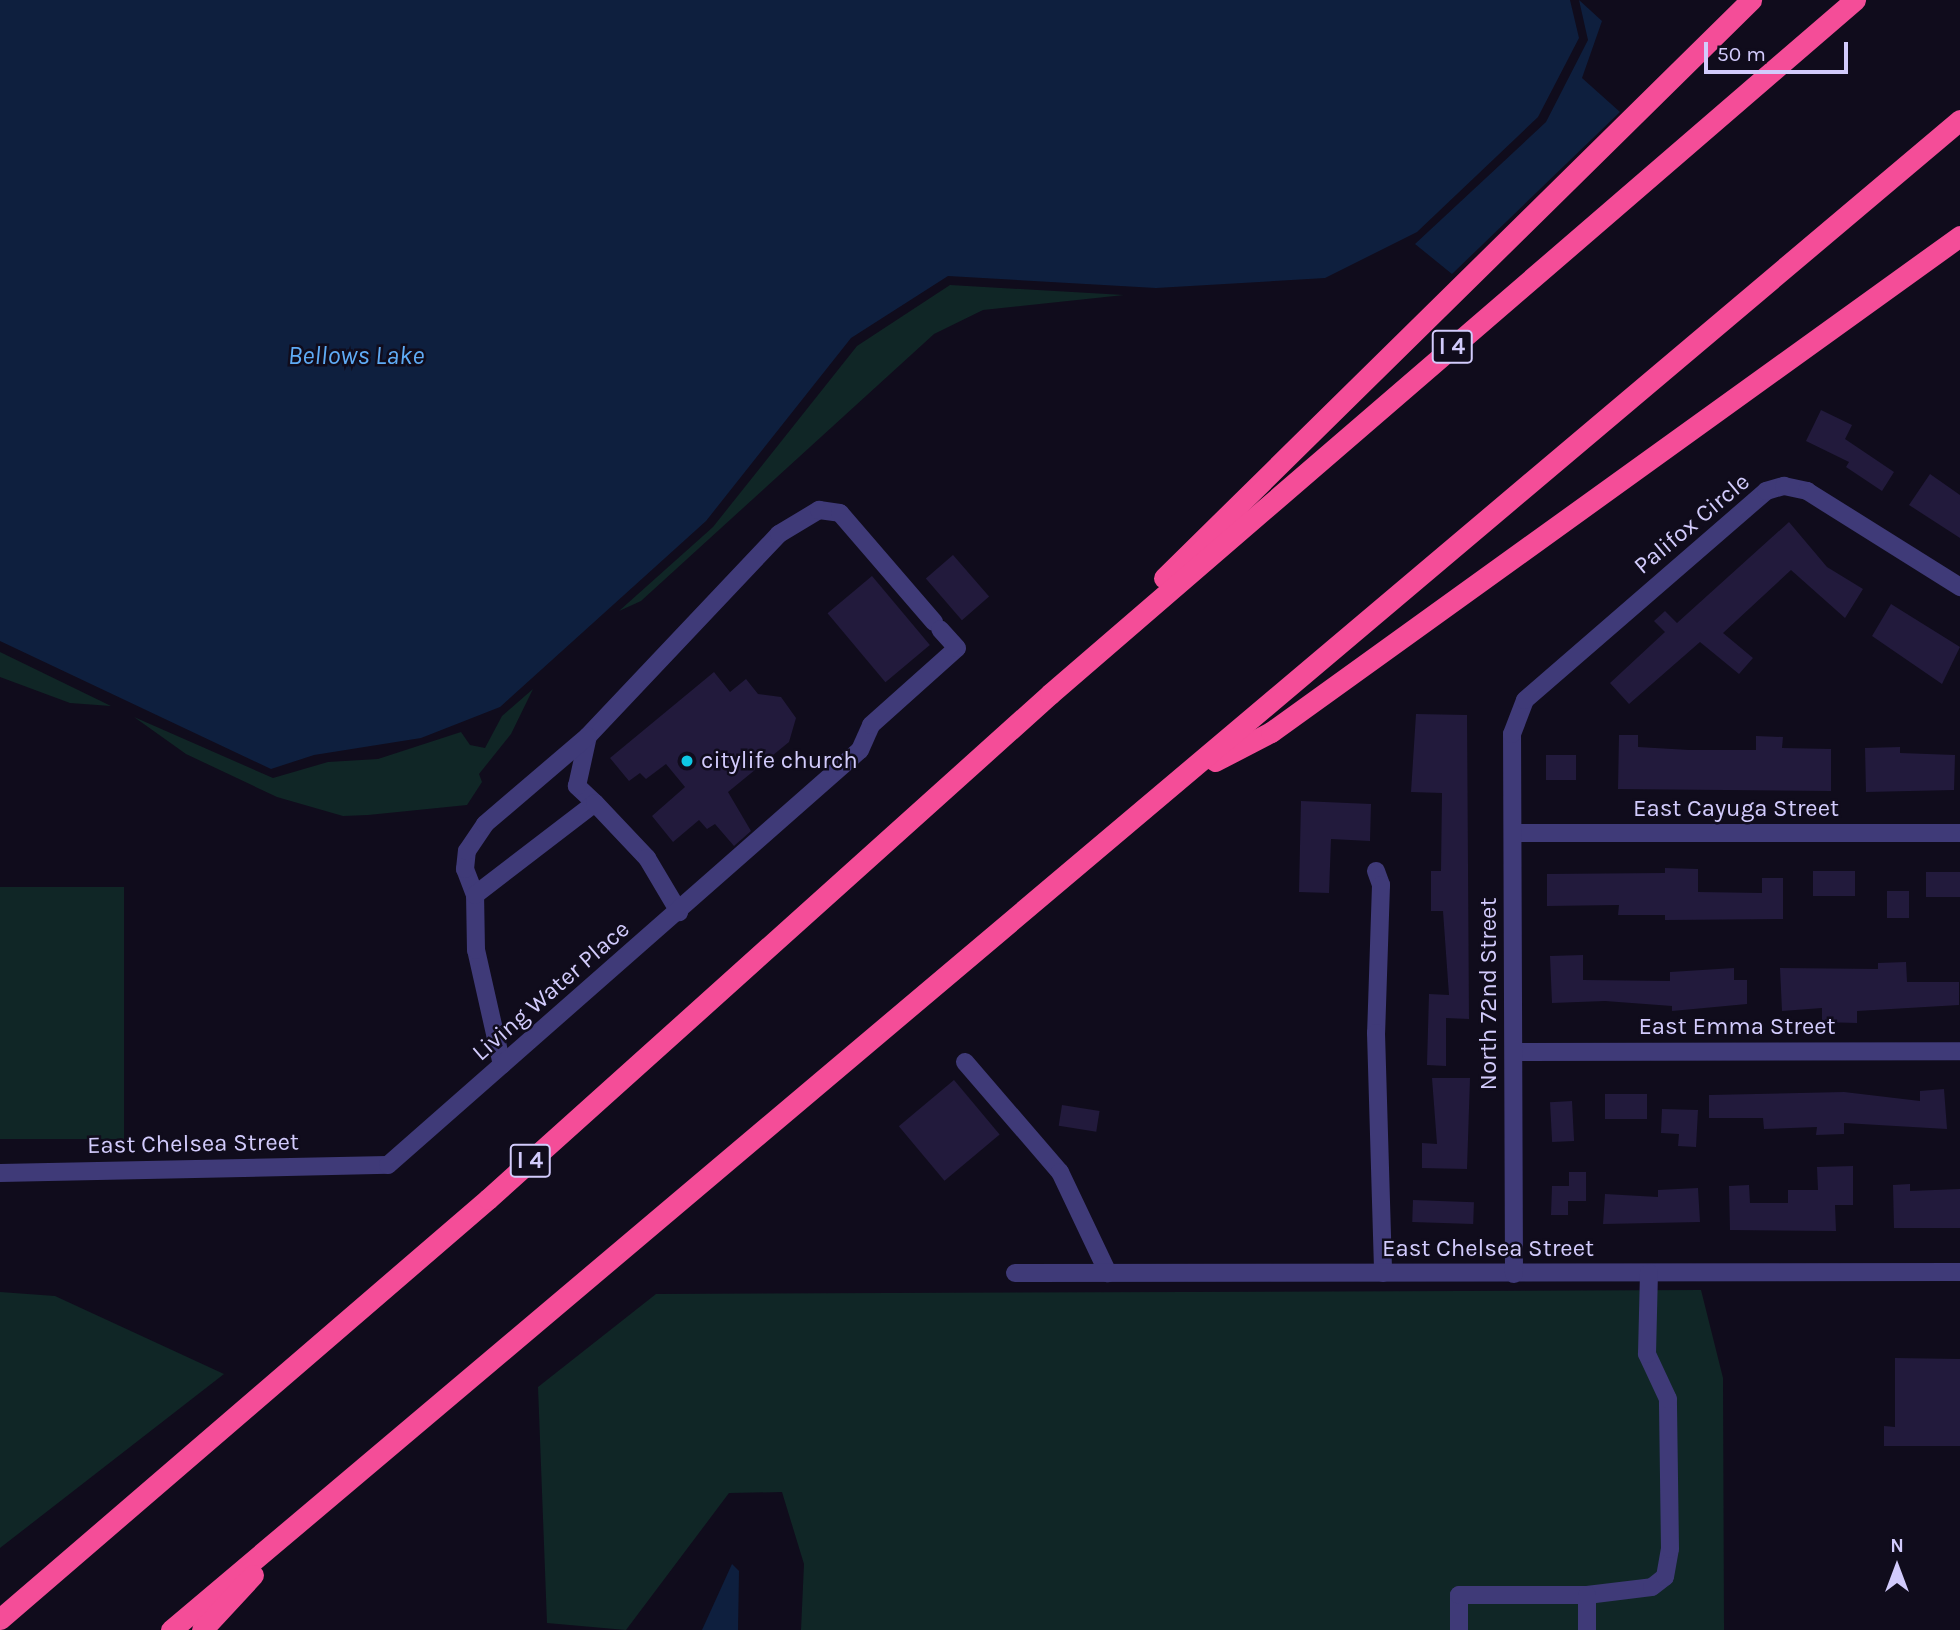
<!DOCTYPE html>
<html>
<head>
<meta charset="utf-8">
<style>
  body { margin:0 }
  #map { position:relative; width:1960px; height:1630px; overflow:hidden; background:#100c1c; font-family:Karla,sans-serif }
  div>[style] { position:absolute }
  .green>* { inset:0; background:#102626; transform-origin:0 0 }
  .water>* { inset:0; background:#0e1f3e }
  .building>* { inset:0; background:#221a3c; transform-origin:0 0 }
  .minor>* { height:18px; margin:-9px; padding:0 9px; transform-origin:9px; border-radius:9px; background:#3f3a78 }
  .highway>* { height:21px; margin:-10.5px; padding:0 10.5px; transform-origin:10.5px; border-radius:10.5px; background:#f44d98 }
  .dots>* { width:19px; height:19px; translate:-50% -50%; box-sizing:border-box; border:4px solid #100c1c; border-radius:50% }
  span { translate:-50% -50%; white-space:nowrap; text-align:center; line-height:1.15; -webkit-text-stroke:5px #100c1c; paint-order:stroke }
  .shield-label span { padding:2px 5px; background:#100c1c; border:2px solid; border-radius:5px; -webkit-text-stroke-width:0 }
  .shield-label { font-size:23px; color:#d2cbfc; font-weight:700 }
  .street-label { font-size:24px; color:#d2cbfc }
  .poi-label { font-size:24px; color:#d2cbfc }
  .left { translate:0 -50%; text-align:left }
  .water-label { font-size:26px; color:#5fabf5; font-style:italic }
  .north { position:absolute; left:1862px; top:1532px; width:70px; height:70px; -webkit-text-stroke:5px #100c1c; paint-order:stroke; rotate:0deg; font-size:19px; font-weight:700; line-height:28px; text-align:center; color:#d2cbfc }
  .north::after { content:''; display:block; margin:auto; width:24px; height:32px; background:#d2cbfc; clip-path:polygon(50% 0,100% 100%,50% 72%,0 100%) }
  .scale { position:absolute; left:1704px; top:42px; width:144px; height:32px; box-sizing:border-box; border:4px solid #d2cbfc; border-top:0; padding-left:9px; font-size:21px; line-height:24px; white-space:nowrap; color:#d2cbfc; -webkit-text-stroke:5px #100c1c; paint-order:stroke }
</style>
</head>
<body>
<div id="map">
  <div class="green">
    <div style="clip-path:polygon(950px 285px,1124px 295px,983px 310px,934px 334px,641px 601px,619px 611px,713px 527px,857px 346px)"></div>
    <div style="clip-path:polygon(0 652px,111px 706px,70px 703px,0 677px)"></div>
    <div style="clip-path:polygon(533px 689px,511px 734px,479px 774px,482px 782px,467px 805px,368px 815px,343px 816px,277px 797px,186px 754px,134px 717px,273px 778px,328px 762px,378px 759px,461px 732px,470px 745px,485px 748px,502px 716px)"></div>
    <div style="left:0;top:887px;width:124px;height:252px"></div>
    <div style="clip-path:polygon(1701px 1290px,1723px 1378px,1724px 1630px,801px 1630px,804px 1564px,782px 1492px,729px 1493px,626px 1630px,547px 1623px,538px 1387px,656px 1294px)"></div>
    <div style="clip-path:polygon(0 1292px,55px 1296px,224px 1374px,0 1548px)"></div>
  </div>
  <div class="water">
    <div style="clip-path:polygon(0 0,1570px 0,1579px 38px,1538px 117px,1417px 232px,1325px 278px,1156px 288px,948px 276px,851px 338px,706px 521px,500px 707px,421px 738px,314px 755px,271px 769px,0 641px)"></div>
    <div style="clip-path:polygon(1579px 0,1602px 21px,1582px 78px,1620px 112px,1452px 274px,1415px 244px,1546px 122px,1588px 40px)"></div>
    <div style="clip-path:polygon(732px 1564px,739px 1571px,738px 1630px,702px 1630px)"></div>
  </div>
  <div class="building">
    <div style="clip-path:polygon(1821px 410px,1852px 425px,1845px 439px,1894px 472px,1882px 491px,1846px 467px,1849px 462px,1806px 441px)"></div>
    <div style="clip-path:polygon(1930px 474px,1960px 495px,1960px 538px,1909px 505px)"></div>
    <div style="clip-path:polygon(1789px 522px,1827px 567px,1863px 589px,1845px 618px,1791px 570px,1723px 633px,1753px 658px,1739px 674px,1700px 642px,1629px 704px,1610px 683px,1665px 632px,1654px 621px,1665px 611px,1677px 623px)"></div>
    <div style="left:953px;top:555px;width:55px;height:36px;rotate:49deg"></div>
    <div style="left:872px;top:576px;width:90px;height:58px;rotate:50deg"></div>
    <div style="clip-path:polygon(1891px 604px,1960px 647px,1942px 684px,1872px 636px)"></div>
    <div style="clip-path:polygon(714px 672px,730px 692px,746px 679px,758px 694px,781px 697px,796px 718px,789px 742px,728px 792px,751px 831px,734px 846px,715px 824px,707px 829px,699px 820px,673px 842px,652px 816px,685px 787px,666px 764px,646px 779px,640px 773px,629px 781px,610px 758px)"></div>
    <div style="clip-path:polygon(1416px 714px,1467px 715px,1469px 1019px,1446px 1018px,1446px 1066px,1427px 1065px,1429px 994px,1449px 995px,1443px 911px,1431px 911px,1431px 871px,1441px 871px,1442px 793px,1411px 792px)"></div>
    <div style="clip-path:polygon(1619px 735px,1638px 735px,1638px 747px,1689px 750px,1756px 750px,1756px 736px,1783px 737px,1782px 748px,1831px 749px,1831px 791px,1618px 789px)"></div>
    <div style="clip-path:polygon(1900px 747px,1900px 753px,1955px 755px,1954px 790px,1866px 792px,1865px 748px)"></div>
    <div style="left:1576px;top:755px;width:25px;height:30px;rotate:90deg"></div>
    <div style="clip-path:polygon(1301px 801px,1371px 804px,1370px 841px,1331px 839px,1329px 893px,1299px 892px)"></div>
    <div style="clip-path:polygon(1665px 868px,1698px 869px,1698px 892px,1762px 893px,1762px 878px,1783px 878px,1783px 919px,1665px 920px,1665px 915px,1618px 915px,1619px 905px,1547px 906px,1547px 874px,1665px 873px)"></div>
    <div style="left:1855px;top:871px;width:25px;height:42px;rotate:90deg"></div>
    <div style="left:1926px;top:872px;width:34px;height:25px"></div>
    <div style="left:1887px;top:891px;width:22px;height:27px"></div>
    <div style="clip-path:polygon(1583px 955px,1583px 980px,1670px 981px,1670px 972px,1734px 968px,1734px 980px,1747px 980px,1747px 1004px,1672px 1011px,1672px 1006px,1605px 1001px,1552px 1003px,1550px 956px)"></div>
    <div style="clip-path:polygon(1906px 962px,1907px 982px,1959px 982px,1959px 1005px,1857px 1011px,1857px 1023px,1822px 1022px,1822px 1008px,1782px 1011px,1780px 968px,1878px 969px,1878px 963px)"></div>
    <div style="clip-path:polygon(1432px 1078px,1470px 1078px,1467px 1169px,1422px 1168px,1422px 1143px,1437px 1144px)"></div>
    <div style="left:954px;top:1080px;width:71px;height:72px;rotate:50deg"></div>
    <div style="clip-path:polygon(1944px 1089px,1947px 1129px,1844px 1123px,1844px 1134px,1816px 1135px,1817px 1127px,1764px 1129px,1763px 1118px,1709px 1118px,1709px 1095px,1844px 1092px,1920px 1101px,1920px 1091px)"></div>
    <div style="left:1647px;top:1094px;width:25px;height:42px;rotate:90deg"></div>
    <div style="left:1572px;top:1101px;width:40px;height:22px;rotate:87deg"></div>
    <div style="left:1062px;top:1105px;width:38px;height:21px;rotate:9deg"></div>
    <div style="clip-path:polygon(1662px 1109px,1698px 1110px,1696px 1147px,1678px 1146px,1679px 1134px,1661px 1133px)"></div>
    <div style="clip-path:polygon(1853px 1166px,1853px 1205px,1835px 1205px,1836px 1231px,1730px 1230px,1729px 1186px,1749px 1185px,1750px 1203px,1788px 1203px,1788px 1190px,1818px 1190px,1817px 1167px)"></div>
    <div style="clip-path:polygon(1569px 1172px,1586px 1172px,1586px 1201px,1568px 1201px,1568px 1215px,1551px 1215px,1552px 1186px,1569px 1186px)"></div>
    <div style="clip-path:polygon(1910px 1184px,1910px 1191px,1960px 1189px,1960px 1228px,1894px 1228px,1893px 1185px)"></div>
    <div style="clip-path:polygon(1698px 1188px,1700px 1222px,1603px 1224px,1605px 1194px,1658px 1197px,1658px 1190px)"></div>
    <div style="left:1413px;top:1200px;width:61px;height:22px;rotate:2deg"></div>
    <div style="clip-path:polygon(1895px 1358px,1960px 1359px,1960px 1446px,1884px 1446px,1884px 1426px,1895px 1427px)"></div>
  </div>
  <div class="minor">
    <div style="left:595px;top:803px;width:25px;rotate:-137deg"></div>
    <div style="left:577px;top:786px;width:51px;rotate:-77.6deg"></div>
    <div style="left:588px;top:736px;width:278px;rotate:-46.6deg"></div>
    <div style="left:779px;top:534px;width:47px;rotate:-31deg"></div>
    <div style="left:819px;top:510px;width:21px;rotate:8deg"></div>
    <div style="left:840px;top:513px;width:144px;rotate:49.2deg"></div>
    <div style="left:1513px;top:833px;width:447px"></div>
    <div style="left:1376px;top:871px;width:15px;rotate:70deg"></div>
    <div style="left:1381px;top:885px;width:148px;rotate:91.9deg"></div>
    <div style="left:1376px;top:1033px;width:240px;rotate:88.3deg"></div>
    <div style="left:475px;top:895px;width:28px;rotate:-111deg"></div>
    <div style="left:465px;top:869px;width:18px;rotate:-84deg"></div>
    <div style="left:467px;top:851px;width:32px;rotate:-56deg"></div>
    <div style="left:485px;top:824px;width:135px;rotate:-40.5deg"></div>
    <div style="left:1514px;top:1052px;width:446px;rotate:-0.1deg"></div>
    <div style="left:965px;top:1062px;width:145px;rotate:49.2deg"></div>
    <div style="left:1060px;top:1172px;width:112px;rotate:64.6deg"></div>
    <div style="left:502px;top:1065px;width:118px;rotate:-102.7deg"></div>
    <div style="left:476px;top:950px;width:55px;rotate:-91deg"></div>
    <div style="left:475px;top:895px;width:151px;rotate:-37.5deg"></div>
    <div style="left:595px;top:803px;width:76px;rotate:46.6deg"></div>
    <div style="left:647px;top:858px;width:63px;rotate:59.3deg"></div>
    <div style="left:0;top:1173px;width:388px;rotate:-1.2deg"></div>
    <div style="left:388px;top:1165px;width:628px;rotate:-41.32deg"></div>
    <div style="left:860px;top:750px;width:27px;rotate:-66deg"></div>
    <div style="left:871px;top:725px;width:115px;rotate:-41.8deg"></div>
    <div style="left:957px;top:648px;width:25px;rotate:-132deg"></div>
    <div style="left:1015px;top:1273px;width:945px;rotate:-0.06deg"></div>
    <div style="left:1514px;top:1274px;width:540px;rotate:-90.21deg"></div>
    <div style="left:1512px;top:734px;width:36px;rotate:-69deg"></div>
    <div style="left:1525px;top:700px;width:319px;rotate:-40.9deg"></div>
    <div style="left:1766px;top:491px;width:19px;rotate:-16deg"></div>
    <div style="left:1784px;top:486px;width:24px;rotate:12deg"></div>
    <div style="left:1807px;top:491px;width:181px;rotate:32.1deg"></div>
    <div style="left:1587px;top:1595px;width:65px;rotate:-7deg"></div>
    <div style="left:1652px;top:1587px;width:16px;rotate:-38deg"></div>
    <div style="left:1665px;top:1577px;width:28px;rotate:-80deg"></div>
    <div style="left:1670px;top:1549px;width:150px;rotate:-90.8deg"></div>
    <div style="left:1668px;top:1399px;width:50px;rotate:-115deg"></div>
    <div style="left:1647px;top:1354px;width:81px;rotate:-88.6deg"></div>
    <div style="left:1459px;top:1630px;width:35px;rotate:-90deg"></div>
    <div style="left:1459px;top:1595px;width:128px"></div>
    <div style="left:1587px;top:1595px;width:35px;rotate:90deg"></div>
  </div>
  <div class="highway">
    <div style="left:1164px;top:578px;width:824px;rotate:-44.56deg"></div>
    <div style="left:1215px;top:761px;width:63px;rotate:-27.4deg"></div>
    <div style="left:1271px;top:732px;width:849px;rotate:-35.75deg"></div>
    <div style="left:0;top:1619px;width:644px;rotate:-40.72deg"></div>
    <div style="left:488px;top:1199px;width:756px;rotate:-41.94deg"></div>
    <div style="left:1050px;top:694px;width:1063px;rotate:-40.77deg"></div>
    <div style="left:171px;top:1630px;width:2341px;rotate:-40.17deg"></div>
    <div style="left:202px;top:1630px;width:75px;rotate:-47.2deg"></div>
  </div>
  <div class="dots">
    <div style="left:687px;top:761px;background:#0ec8e5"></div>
  </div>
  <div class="shield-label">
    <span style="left:1452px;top:347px">I 4</span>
    <span style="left:530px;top:1161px">I 4</span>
  </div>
  <div class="street-label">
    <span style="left:1692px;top:524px;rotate:-40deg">Palifox Circle</span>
    <span style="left:1736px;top:809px">East Cayuga Street</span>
    <span style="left:551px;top:991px;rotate:-41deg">Living Water Place</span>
    <span style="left:1489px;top:994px;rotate:-90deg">North 72nd Street</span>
    <span style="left:1737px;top:1027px">East Emma Street</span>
    <span style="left:193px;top:1144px;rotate:-1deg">East Chelsea Street</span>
    <span style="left:1488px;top:1249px">East Chelsea Street</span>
  </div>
  <div class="poi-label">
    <span class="left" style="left:701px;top:761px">citylife church</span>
  </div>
  <div class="water-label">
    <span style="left:356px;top:356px">Bellows Lake</span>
  </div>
  <div class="north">N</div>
  <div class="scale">50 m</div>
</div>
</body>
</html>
